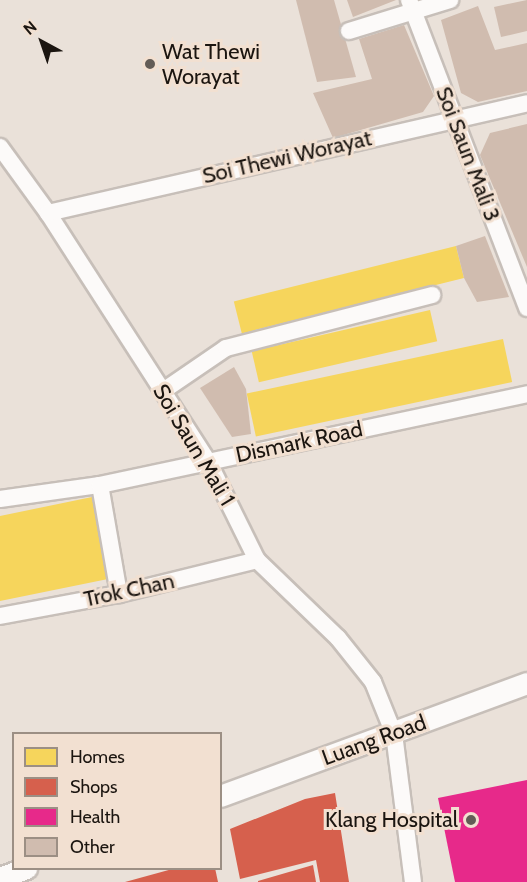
<!DOCTYPE html>
<html>
<head>
<meta charset="utf-8">
<style>
  body { margin:0 }
  #map { position:relative; width:527px; height:882px; overflow:hidden; background:#eae1d9; font-family:Cabin,sans-serif }
  div>[style] { position:absolute }
  .homes>* { inset:0; background:#f6d55c; transform-origin:0 0 }
  .shops>* { inset:0; background:#d6604d }
  .health>* { inset:0; background:#e7298a }
  .building>* { inset:0; background:#d0bcaf }
  .roads { filter:drop-shadow(2px 0 #c7bfb9) drop-shadow(-2px 0 #c7bfb9) drop-shadow(0 2px #c7bfb9) drop-shadow(0 -2px #c7bfb9) }
  .minor>* { height:16px; margin:-8px; padding:0 8px; transform-origin:8px; border-radius:8px; background:#fcfaf9 }
  .tertiary>* { height:21px; margin:-10.5px; padding:0 10.5px; transform-origin:10.5px; border-radius:10.5px; background:#fcfaf9 }
  .dots>* { width:16px; height:16px; translate:-50% -50%; box-sizing:border-box; border:3px solid #f2e0d1; border-radius:50% }
  span { translate:-50% -50%; white-space:nowrap; text-align:center; line-height:1.15; -webkit-text-stroke:6px #f2e0d1; paint-order:stroke }
  .poi-label { font-size:22px; color:#1b1510 }
  .left { translate:0 -50%; text-align:left }
  .right { translate:-100% -50%; text-align:right }
  .street-label { font-size:22px; color:#1b1510 }
  .legend { position:absolute; left:12px; top:732px; width:210px; height:138px; box-sizing:border-box; background:#f2e0d1; border:2px solid #9c8f84; margin:0; padding:8px 10px; list-style:none; font-size:18px; color:#1b1510 }
  .legend li { display:flex; align-items:center; gap:12px; height:30px }
  .legend b { width:30px; border:2px solid #9c8f84 }
  .north { position:absolute; left:12px; top:12px; width:60px; height:60px; -webkit-text-stroke:4px #f2e0d1; paint-order:stroke; rotate:320deg; font-size:16px; font-weight:700; line-height:24px; text-align:center; color:#1b1510 }
  .north::after { content:''; display:block; margin:auto; width:21px; height:27px; background:#1b1510; clip-path:polygon(50% 0,100% 100%,50% 72%,0 100%) }
</style>
</head>
<body>
<div id="map">
  <div class="homes">
    <div style="left:456px;top:246px;width:33px;height:229px;rotate:76deg"></div>
    <div style="left:430px;top:310px;width:32px;height:183px;rotate:77deg"></div>
    <div style="left:503px;top:339px;width:44px;height:262px;rotate:78deg"></div>
    <div style="clip-path:polygon(92px 497px,108px 579px,0 601px,0 516px)"></div>
  </div>
  <div class="shops">
    <div style="clip-path:polygon(335px 793px,349px 882px,320px 882px,316px 860px,240px 879px,230px 829px,305px 799px)"></div>
    <div style="clip-path:polygon(313px 865px,316px 882px,258px 882px,258px 881px)"></div>
    <div style="clip-path:polygon(176px 868px,215px 868px,218px 882px,125px 882px)"></div>
  </div>
  <div class="health">
    <div style="clip-path:polygon(527px 780px,527px 882px,455px 882px,438px 798px)"></div>
  </div>
  <div class="building">
    <div style="clip-path:polygon(296px 0,334px 0,356px 77px,317px 82px)"></div>
    <div style="clip-path:polygon(347px 0,396px 0,353px 17px)"></div>
    <div style="clip-path:polygon(527px 0,527px 31px,501px 37px,494px 7px)"></div>
    <div style="clip-path:polygon(478px 6px,495px 50px,527px 43px,527px 91px,478px 102px,461px 93px,441px 20px)"></div>
    <div style="clip-path:polygon(404px 25px,434px 96px,423px 112px,333px 138px,313px 93px,372px 79px,359px 39px)"></div>
    <div style="clip-path:polygon(527px 124px,527px 267px,480px 155px,490px 133px)"></div>
    <div style="clip-path:polygon(485px 236px,509px 297px,477px 302px,464px 278px,456px 246px)"></div>
    <div style="clip-path:polygon(234px 367px,246px 389px,251px 434px,232px 437px,200px 388px)"></div>
  </div>
  <div class="roads">
    <div class="minor">
      <div style="left:409px;top:0;width:330px;rotate:69deg"></div>
      <div style="left:349px;top:31px;width:106px;rotate:-17.1deg"></div>
      <div style="left:0;top:147px;width:82px;rotate:54deg"></div>
      <div style="left:48px;top:213px;width:295px;rotate:57.2deg"></div>
      <div style="left:208px;top:461px;width:110px;rotate:63.7deg"></div>
      <div style="left:257px;top:560px;width:112px;rotate:43.9deg"></div>
      <div style="left:338px;top:638px;width:56px;rotate:51.5deg"></div>
      <div style="left:373px;top:682px;width:56px;rotate:68deg"></div>
      <div style="left:394px;top:734px;width:149px;rotate:82.7deg"></div>
      <div style="left:48px;top:213px;width:491px;rotate:-12.9deg"></div>
      <div style="left:163px;top:391px;width:76px;rotate:-34.3deg"></div>
      <div style="left:226px;top:348px;width:213px;rotate:-14.4deg"></div>
      <div style="left:100px;top:485px;width:111px;rotate:80.1deg"></div>
      <div style="left:0;top:499px;width:101px;rotate:-8deg"></div>
      <div style="left:100px;top:485px;width:437px;rotate:-12deg"></div>
      <div style="left:0;top:616px;width:121px;rotate:-10.5deg"></div>
      <div style="left:119px;top:594px;width:142px;rotate:-13.8deg"></div>
    </div>
    <div class="tertiary">
      <div style="left:220px;top:796px;width:327px;rotate:-20.2deg"></div>
      <div style="left:0;top:878px;width:28px;rotate:-21deg"></div>
    </div>
  </div>
  <div class="dots">
    <div style="left:150px;top:64px;background:#635c56"></div>
    <div style="left:471px;top:820px;background:#635c56"></div>
  </div>
  <div class="poi-label">
    <span class="left" style="left:162px;top:64px">Wat Thewi<br>Worayat</span>
    <span class="right" style="left:458px;top:820px">Klang Hospital</span>
  </div>
  <div class="street-label">
    <span style="left:468px;top:154px;rotate:69deg">Soi Saun Mali 3</span>
    <span style="left:287px;top:157px;rotate:-13deg">Soi Thewi Worayat</span>
    <span style="left:299px;top:442px;rotate:-12deg">Dismark Road</span>
    <span style="left:194px;top:445px;rotate:59deg">Soi Saun Mali 1</span>
    <span style="left:129px;top:590px;rotate:-12deg">Trok Chan</span>
    <span style="left:374px;top:740px;rotate:-20deg">Luang Road</span>
  </div>
  <ul class="legend">
  <li><b style="height:16px;background:#f6d55c"></b>Homes</li>
  <li><b style="height:16px;background:#d6604d"></b>Shops</li>
  <li><b style="height:16px;background:#e7298a"></b>Health</li>
  <li><b style="height:16px;background:#d0bcaf"></b>Other</li>
  </ul>
  <div class="north">N</div>
</div>
</body>
</html>
